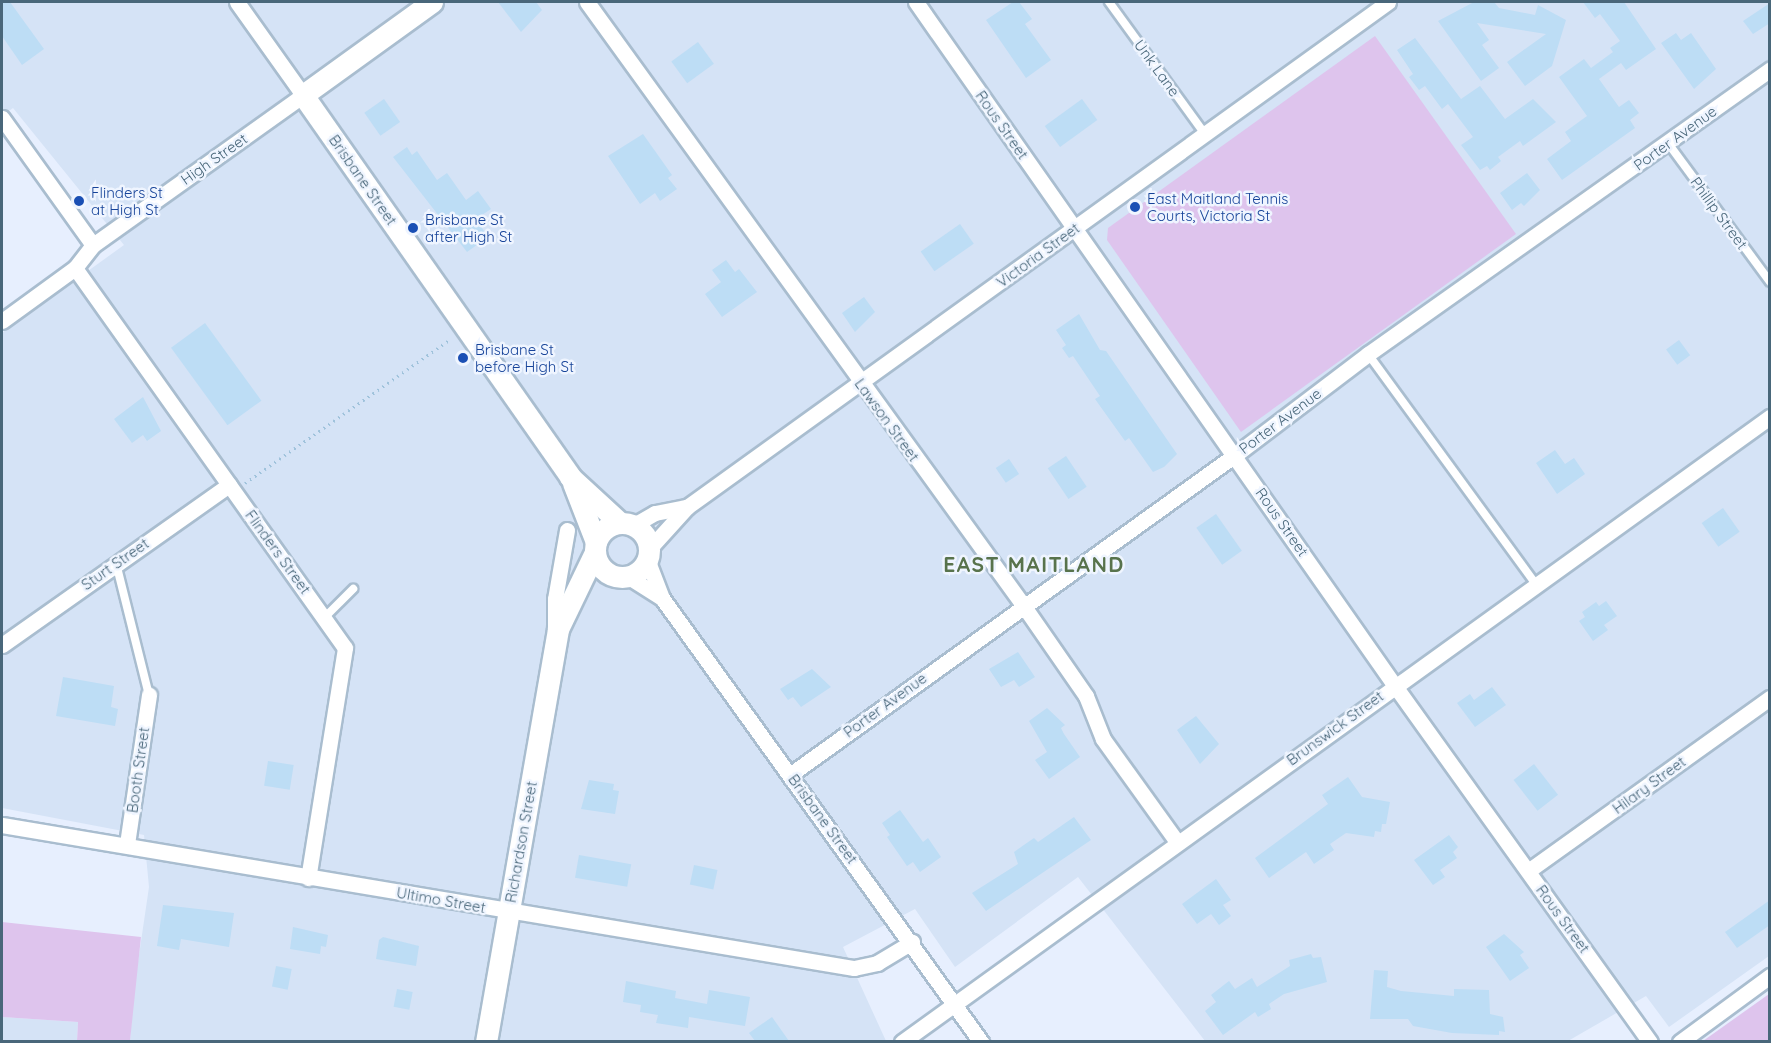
<!DOCTYPE html>
<html>
<head>
<meta charset="utf-8">
<style>
  body { margin:0 }
  #map { position:relative; width:1771px; height:1043px; overflow:hidden; background:#e7effe; font-family:Quicksand,sans-serif }
  div>[style] { position:absolute }
  .residential>* { inset:0; background:#d5e3f6 }
  .green>* { inset:0; background:#dec4ed }
  .building>* { inset:0; background:#bdddf5; transform-origin:0 0 }
  .path>* { height:3px; margin-top:-1.5px; transform-origin:0; background:repeating-linear-gradient(90deg,#9fc2db 0 1.5px,transparent 0 6px) }
  .roads { filter:drop-shadow(2px 0 #a9bdcf) drop-shadow(-2px 0 #a9bdcf) drop-shadow(0 2px #a9bdcf) drop-shadow(0 -2px #a9bdcf) }
  .service>* { height:8px; margin:-4px; padding:0 4px; transform-origin:4px; border-radius:4px; background:#fff }
  .minor>* { height:15px; margin:-7.5px; padding:0 7.5px; transform-origin:7.5px; border-radius:7.5px; background:#fff }
  .secondary>* { height:21px; margin:-10.5px; padding:0 10.5px; transform-origin:10.5px; border-radius:10.5px; background:#fff }
  .secondary>.ring { margin:-10.5px; padding:0; box-sizing:content-box; background:none; border:21px solid #fff; border-radius:50% }
  .dots>* { width:16px; height:16px; translate:-50% -50%; box-sizing:border-box; border:3px solid #eff5ff; border-radius:50% }
  span { translate:-50% -50%; white-space:nowrap; text-align:center; line-height:1.15; -webkit-text-stroke:5px #eff5ff; paint-order:stroke }
  .street-label { font-size:15px; color:#49677a }
  .transit-label { font-size:15px; color:#164399 }
  .left { translate:0 -50%; text-align:left }
  .district-label { font-size:21px; color:#58734c; font-weight:700; letter-spacing:1.5px }
  .frame { position:absolute; inset:0; border:3px solid #49677a; pointer-events:none }
</style>
</head>
<body>
<div id="map">
  <div class="residential">
    <div style="clip-path:polygon(2px 2px,1769px 2px,1769px 956px,1669px 1027px,1646px 996px,1568px 1041px,1205px 1041px,1078px 877px,955px 967px,915px 909px,843px 947px,886px 1041px,130px 1041px,134px 989px,149px 887px,144px 835px,2px 808px,2px 333px,124px 245px,13px 108px,2px 116px)"></div>
    <div style="clip-path:polygon(2px 1017px,78px 1022px,77px 1041px,2px 1041px)"></div>
  </div>
  <div class="green">
    <div style="clip-path:polygon(1375px 36px,1516px 234px,1241px 432px,1107px 240px,1108px 228px)"></div>
    <div style="clip-path:polygon(2px 922px,141px 937px,130px 1041px,77px 1041px,78px 1022px,2px 1017px)"></div>
    <div style="clip-path:polygon(1769px 994px,1769px 1041px,1703px 1041px)"></div>
  </div>
  <div class="building">
    <div style="clip-path:polygon(2px 2px,10px 2px,44px 49px,22px 65px,2px 36px)"></div>
    <div style="clip-path:polygon(498px 2px,536px 2px,542px 10px,521px 32px)"></div>
    <div style="clip-path:polygon(1013px 2px,1019px 2px,1032px 19px,1025px 24px,1051px 60px,1026px 78px,986px 20px)"></div>
    <div style="clip-path:polygon(1474px 2px,1494px 2px,1499px 8px,1535px 15px,1538px 5px,1566px 20px,1552px 66px,1525px 86px,1507px 62px,1546px 34px,1477px 23px,1489px 40px,1482px 45px,1499px 68px,1481px 81px,1438px 21px)"></div>
    <div style="clip-path:polygon(1583px 2px,1624px 2px,1656px 49px,1626px 70px,1621px 63px,1599px 79px,1619px 107px,1629px 100px,1639px 113px,1630px 120px,1635px 128px,1562px 180px,1547px 159px,1571px 141px,1565px 132px,1587px 116px,1559px 77px,1584px 59px,1591px 68px,1613px 52px,1610px 48px,1620px 41px,1600px 14px,1595px 18px)"></div>
    <div style="clip-path:polygon(1770px 3px,1770px 23px,1753px 34px,1743px 21px)"></div>
    <div style="clip-path:polygon(1676px 33px,1681px 40px,1691px 33px,1716px 69px,1694px 89px,1661px 43px)"></div>
    <div style="clip-path:polygon(1415px 38px,1461px 99px,1480px 86px,1505px 119px,1533px 99px,1556px 122px,1523px 146px,1520px 141px,1498px 157px,1501px 161px,1490px 170px,1487px 166px,1480px 170px,1461px 145px,1473px 137px,1448px 104px,1442px 109px,1425px 86px,1419px 90px,1409px 77px,1413px 74px,1397px 50px)"></div>
    <div style="left:698px;top:42px;width:27px;height:33px;rotate:54deg"></div>
    <div style="left:384px;top:99px;width:28px;height:24px;rotate:55deg"></div>
    <div style="left:1082px;top:99px;width:26px;height:46px;rotate:54deg"></div>
    <div style="clip-path:polygon(643px 134px,672px 175px,668px 178px,677px 189px,660px 201px,655px 193px,640px 204px,608px 156px)"></div>
    <div style="clip-path:polygon(407px 147px,412px 155px,417px 151px,437px 180px,447px 173px,466px 200px,478px 191px,491px 209px,476px 219px,488px 237px,467px 252px,393px 157px)"></div>
    <div style="clip-path:polygon(1527px 173px,1540px 190px,1524px 206px,1521px 203px,1512px 210px,1500px 193px)"></div>
    <div style="left:960px;top:224px;width:24px;height:48px;rotate:55deg"></div>
    <div style="clip-path:polygon(726px 260px,735px 272px,739px 269px,757px 292px,722px 317px,705px 294px,721px 282px,712px 270px)"></div>
    <div style="clip-path:polygon(864px 297px,875px 312px,855px 332px,842px 313px)"></div>
    <div style="clip-path:polygon(1079px 314px,1100px 350px,1106px 351px,1177px 454px,1164px 467px,1153px 472px,1129px 438px,1125px 441px,1095px 399px,1100px 396px,1073px 356px,1069px 358px,1062px 348px,1066px 345px,1056px 330px)"></div>
    <div style="left:205px;top:323px;width:96px;height:42px;rotate:54deg"></div>
    <div style="left:1679px;top:340px;width:19px;height:16px;rotate:54deg"></div>
    <div style="clip-path:polygon(143px 397px,161px 431px,147px 441px,143px 435px,132px 443px,114px 419px)"></div>
    <div style="clip-path:polygon(1555px 450px,1565px 464px,1574px 458px,1585px 474px,1557px 494px,1536px 463px)"></div>
    <div style="left:1066px;top:456px;width:37px;height:22px;rotate:56deg"></div>
    <div style="left:1009px;top:459px;width:18px;height:16px;rotate:56deg"></div>
    <div style="left:1723px;top:508px;width:29px;height:26px;rotate:55deg"></div>
    <div style="left:1216px;top:514px;width:45px;height:24px;rotate:55deg"></div>
    <div style="clip-path:polygon(1606px 601px,1617px 616px,1604px 625px,1608px 630px,1593px 641px,1579px 621px,1585px 617px,1582px 612px,1596px 602px,1599px 606px)"></div>
    <div style="clip-path:polygon(1018px 652px,1035px 677px,1019px 687px,1014px 680px,1001px 687px,989px 669px)"></div>
    <div style="clip-path:polygon(812px 669px,831px 687px,801px 707px,793px 697px,788px 700px,780px 689px)"></div>
    <div style="clip-path:polygon(63px 677px,114px 686px,111px 707px,118px 709px,115px 726px,56px 716px)"></div>
    <div style="clip-path:polygon(1492px 687px,1506px 705px,1475px 727px,1457px 703px,1470px 694px,1474px 700px)"></div>
    <div style="clip-path:polygon(1047px 708px,1065px 725px,1061px 728px,1064px 734px,1080px 757px,1049px 779px,1035px 760px,1047px 752px,1029px 721px)"></div>
    <div style="clip-path:polygon(1196px 716px,1219px 744px,1200px 764px,1177px 730px)"></div>
    <div style="left:268px;top:761px;width:26px;height:25px;rotate:9deg"></div>
    <div style="left:1534px;top:764px;width:39px;height:26px;rotate:52deg"></div>
    <div style="clip-path:polygon(1348px 777px,1362px 797px,1390px 802px,1386px 824px,1382px 824px,1381px 832px,1375px 831px,1374px 837px,1346px 833px,1330px 844px,1334px 850px,1314px 864px,1306px 852px,1269px 878px,1255px 858px,1328px 804px,1322px 795px)"></div>
    <div style="clip-path:polygon(589px 780px,614px 784px,613px 790px,619px 791px,615px 814px,581px 809px)"></div>
    <div style="clip-path:polygon(900px 810px,923px 842px,928px 838px,941px 857px,920px 872px,913px 862px,907px 866px,887px 837px,890px 835px,882px 823px)"></div>
    <div style="clip-path:polygon(1074px 817px,1091px 840px,986px 911px,972px 893px,1018px 864px,1014px 852px,1034px 838px,1038px 842px)"></div>
    <div style="clip-path:polygon(1449px 835px,1458px 847px,1453px 852px,1457px 858px,1440px 870px,1445px 877px,1433px 885px,1414px 860px)"></div>
    <div style="left:579px;top:855px;width:53px;height:23px;rotate:10deg"></div>
    <div style="left:694px;top:865px;width:24px;height:20px;rotate:12deg"></div>
    <div style="clip-path:polygon(1216px 879px,1231px 900px,1223px 905px,1231px 916px,1219px 925px,1211px 914px,1197px 924px,1182px 904px)"></div>
    <div style="clip-path:polygon(1770px 900px,1770px 925px,1737px 948px,1725px 932px)"></div>
    <div style="clip-path:polygon(163px 905px,234px 913px,229px 947px,181px 939px,179px 950px,157px 946px)"></div>
    <div style="clip-path:polygon(293px 927px,328px 935px,326px 947px,321px 946px,320px 954px,290px 949px)"></div>
    <div style="clip-path:polygon(1504px 934px,1524px 952px,1520px 955px,1529px 968px,1510px 981px,1486px 947px)"></div>
    <div style="clip-path:polygon(383px 937px,419px 946px,416px 966px,376px 959px,379px 940px)"></div>
    <div style="clip-path:polygon(1311px 954px,1313px 958px,1321px 957px,1327px 982px,1284px 994px,1269px 1004px,1271px 1009px,1258px 1017px,1255px 1012px,1223px 1035px,1205px 1011px,1216px 1002px,1211px 995px,1229px 981px,1235px 989px,1252px 978px,1257px 987px,1290px 966px,1289px 960px)"></div>
    <div style="left:276px;top:966px;width:16px;height:21px;rotate:11deg"></div>
    <div style="clip-path:polygon(1374px 970px,1388px 971px,1387px 987px,1401px 991px,1454px 996px,1454px 989px,1489px 990px,1490px 1014px,1503px 1017px,1505px 1032px,1499px 1031px,1499px 1035px,1452px 1033px,1413px 1026px,1408px 1019px,1370px 1019px)"></div>
    <div style="clip-path:polygon(626px 981px,676px 991px,675px 998px,707px 1004px,709px 990px,750px 997px,745px 1026px,689px 1017px,688px 1028px,656px 1023px,658px 1015px,640px 1012px,641px 1005px,623px 1002px)"></div>
    <div style="left:397px;top:989px;width:16px;height:18px;rotate:11deg"></div>
    <div style="clip-path:polygon(772px 1017px,789px 1041px,755px 1041px,749px 1033px)"></div>
  </div>
  <div class="path">
    <div style="left:245px;top:483px;width:251px;rotate:-35deg"></div>
  </div>
  <div class="roads">
    <div class="service">
      <div style="left:1109px;top:2px;width:163px;rotate:54deg"></div>
      <div style="left:1668px;top:143px;width:172px;rotate:53.7deg"></div>
      <div style="left:1368px;top:354px;width:285px;rotate:53.9deg"></div>
      <div style="left:116px;top:563px;width:136px;rotate:76deg"></div>
      <div style="left:325px;top:617px;width:40px;rotate:-45deg"></div>
    </div>
    <div class="minor">
      <div style="left:587px;top:2px;width:744px;rotate:54.13deg"></div>
      <div style="left:1023px;top:605px;width:111px;rotate:55.3deg"></div>
      <div style="left:1086px;top:696px;width:46px;rotate:68.4deg"></div>
      <div style="left:1103px;top:739px;width:127px;rotate:54.3deg"></div>
      <div style="left:916px;top:2px;width:835px;rotate:55deg"></div>
      <div style="left:1395px;top:686px;width:438px;rotate:54.4deg"></div>
      <div style="left:2px;top:118px;width:156px;rotate:54.4deg"></div>
      <div style="left:75px;top:268px;width:466px;rotate:54.6deg"></div>
      <div style="left:345px;top:648px;width:233px;rotate:99.1deg"></div>
      <div style="left:2px;top:321px;width:90px;rotate:-36deg"></div>
      <div style="left:75px;top:268px;width:29px;rotate:-52deg"></div>
      <div style="left:93px;top:245px;width:258px;rotate:-35.5deg"></div>
      <div style="left:303px;top:95px;width:114px;rotate:-125.4deg"></div>
      <div style="left:634px;top:525px;width:24px;rotate:-30deg"></div>
      <div style="left:655px;top:513px;width:33px;rotate:-11deg"></div>
      <div style="left:649px;top:549px;width:57px;rotate:-47.9deg"></div>
      <div style="left:687px;top:507px;width:864px;rotate:-35.77deg"></div>
      <div style="left:647px;top:559px;width:42px;rotate:69deg"></div>
      <div style="left:662px;top:598px;width:547px;rotate:54.3deg"></div>
      <div style="left:627px;top:576px;width:41px;rotate:32.2deg"></div>
      <div style="left:555px;top:631px;width:32px;rotate:-90deg"></div>
      <div style="left:555px;top:599px;width:70px;rotate:-80.1deg"></div>
      <div style="left:2px;top:645px;width:278px;rotate:-35.2deg"></div>
      <div style="left:791px;top:774px;width:547px;rotate:-35.7deg"></div>
      <div style="left:1235px;top:455px;width:167px;rotate:-37.2deg"></div>
      <div style="left:1368px;top:354px;width:493px;rotate:-35.3deg"></div>
      <div style="left:2px;top:825px;width:864px;rotate:9.53deg"></div>
      <div style="left:854px;top:968px;width:24px;rotate:-12deg"></div>
      <div style="left:877px;top:963px;width:41px;rotate:-31deg"></div>
      <div style="left:127px;top:844px;width:151px;rotate:-81.6deg"></div>
      <div style="left:1528px;top:871px;width:297px;rotate:-35.6deg"></div>
      <div style="left:902px;top:1042px;width:1070px;rotate:-35.76deg"></div>
      <div style="left:1680px;top:1042px;width:112px;rotate:-36.3deg"></div>
    </div>
    <div class="secondary">
      <div style="left:432px;top:2px;width:159px;rotate:144.2deg"></div>
      <div style="left:303px;top:95px;width:466px;rotate:55deg"></div>
      <div style="left:570px;top:477px;width:68px;rotate:42.6deg"></div>
      <div style="left:573px;top:483px;width:63px;rotate:68.7deg"></div>
      <div class="ring" style="left:595px;top:523px;width:33px;height:33px"></div>
      <div style="left:486px;top:1042px;width:419px;rotate:-80.1deg"></div>
      <div style="left:558px;top:629px;width:85px;rotate:-64.3deg"></div>
    </div>
  </div>
  <div class="dots">
    <div style="left:79px;top:201px;background:#1a4fb4"></div>
    <div style="left:1135px;top:207px;background:#1a4fb4"></div>
    <div style="left:413px;top:228px;background:#1a4fb4"></div>
    <div style="left:463px;top:358px;background:#1a4fb4"></div>
  </div>
  <div class="street-label">
    <span style="left:1157px;top:68px;rotate:54deg">Unk Lane</span>
    <span style="left:1002px;top:125px;rotate:55deg">Rous Street</span>
    <span style="left:1675px;top:138px;rotate:-36deg">Porter Avenue</span>
    <span style="left:214px;top:159px;rotate:-35deg">High Street</span>
    <span style="left:363px;top:180px;rotate:55deg">Brisbane Street</span>
    <span style="left:1719px;top:213px;rotate:54deg">Phillip Street</span>
    <span style="left:1038px;top:255px;rotate:-36deg">Victoria Street</span>
    <span style="left:887px;top:420px;rotate:54deg">Lawson Street</span>
    <span style="left:1280px;top:421px;rotate:-37deg">Porter Avenue</span>
    <span style="left:1282px;top:522px;rotate:55deg">Rous Street</span>
    <span style="left:278px;top:552px;rotate:54deg">Flinders Street</span>
    <span style="left:115px;top:564px;rotate:-35deg">Sturt Street</span>
    <span style="left:885px;top:705px;rotate:-36deg">Porter Avenue</span>
    <span style="left:1335px;top:728px;rotate:-36deg">Brunswick Street</span>
    <span style="left:138px;top:770px;rotate:-82deg">Booth Street</span>
    <span style="left:1649px;top:785px;rotate:-36deg">Hilary Street</span>
    <span style="left:823px;top:819px;rotate:54deg">Brisbane Street</span>
    <span style="left:521px;top:842px;rotate:-80deg">Richardson Street</span>
    <span style="left:441px;top:900px;rotate:10deg">Ultimo Street</span>
    <span style="left:1563px;top:919px;rotate:54deg">Rous Street</span>
  </div>
  <div class="transit-label">
    <span class="left" style="left:91px;top:201px">Flinders St<br>at High St</span>
    <span class="left" style="left:1147px;top:207px">East Maitland Tennis<br>Courts, Victoria St</span>
    <span class="left" style="left:425px;top:228px">Brisbane St<br>after High St</span>
    <span class="left" style="left:475px;top:358px">Brisbane St<br>before High St</span>
  </div>
  <div class="district-label">
    <span style="left:1034px;top:564px">EAST MAITLAND</span>
  </div>
  <div class="frame"></div>
</div>
</body>
</html>
